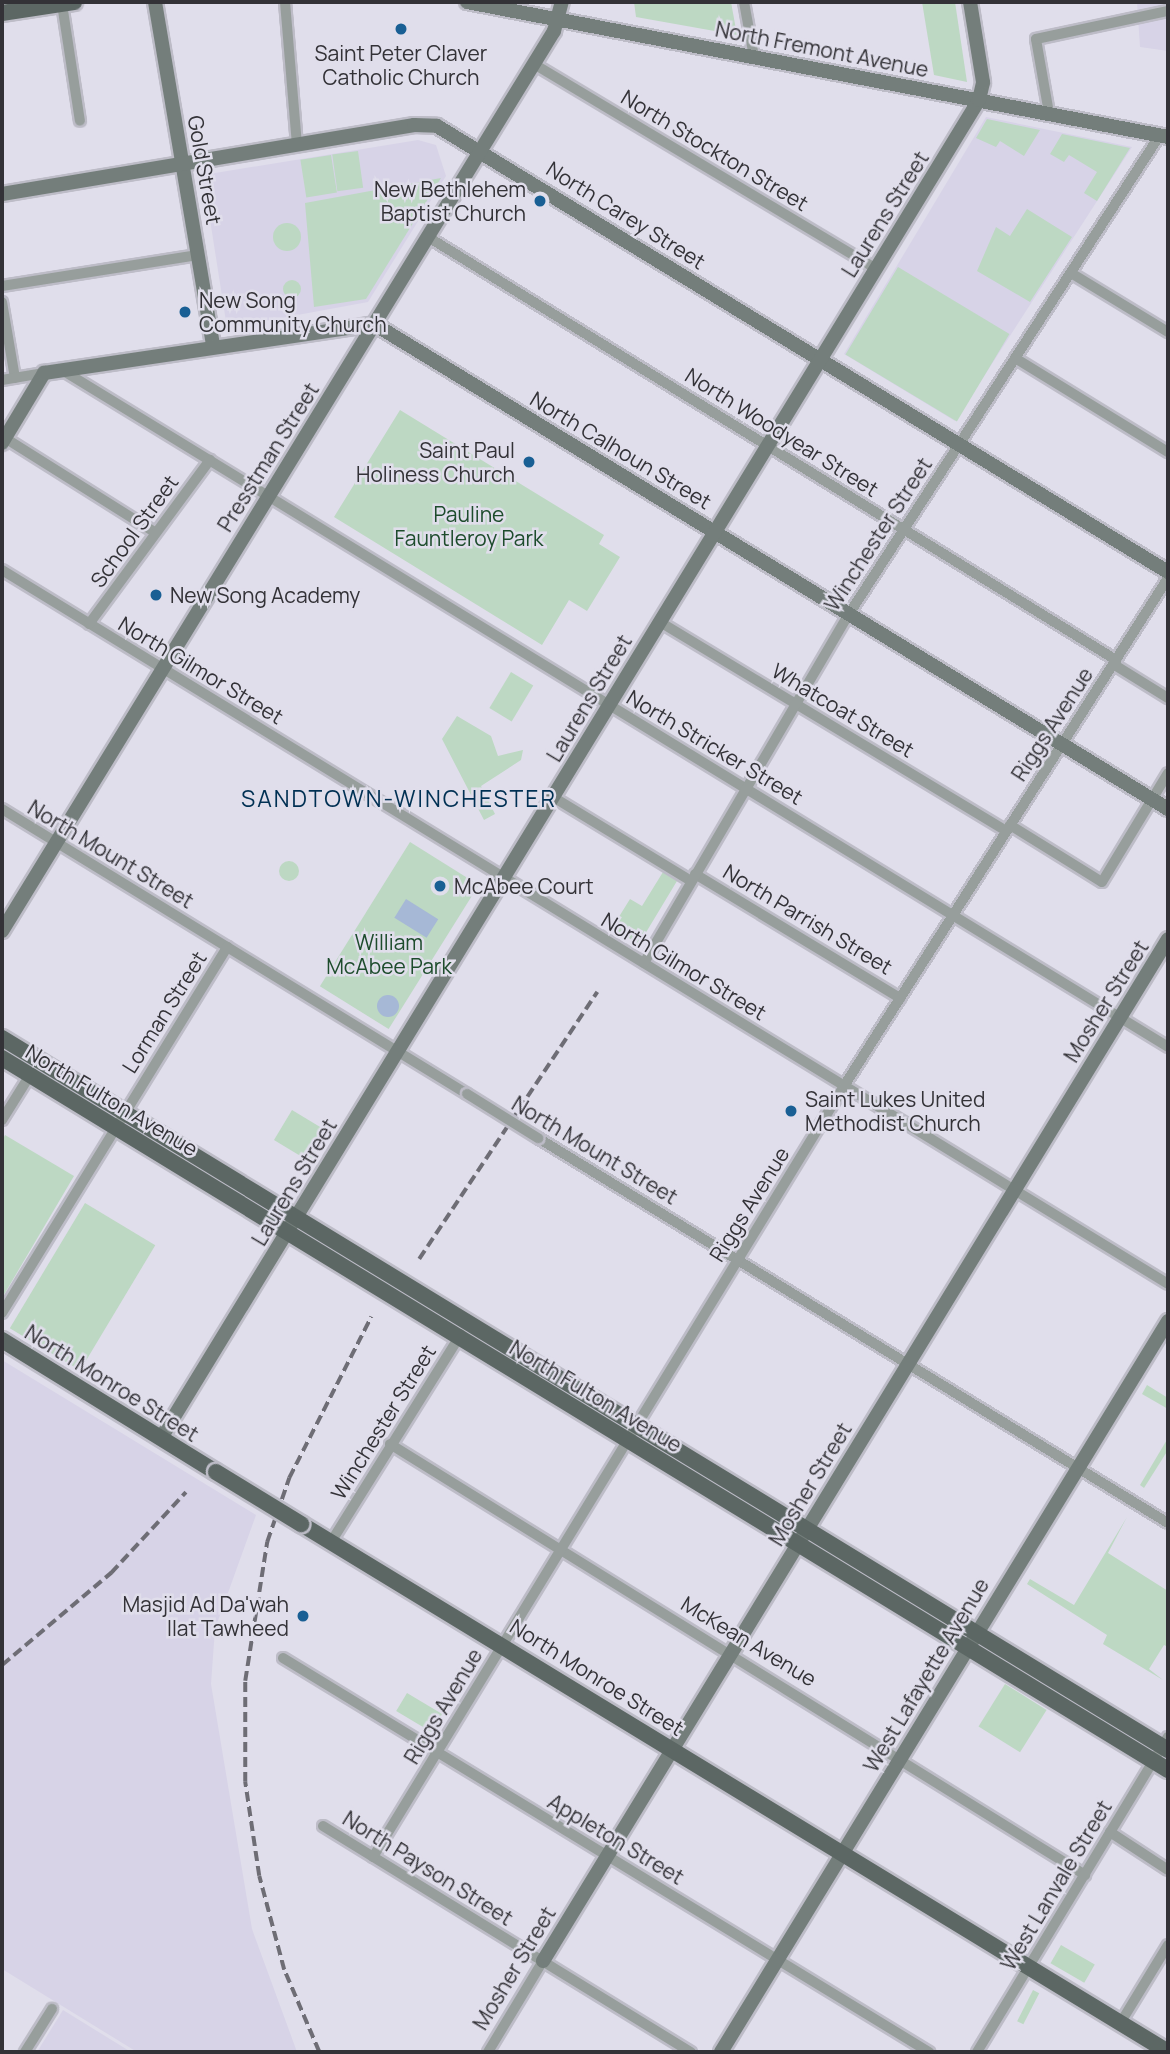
<!DOCTYPE html>
<html>
<head>
<meta charset="utf-8">
<style>
  body { margin:0 }
  #map { position:relative; width:1170px; height:2054px; overflow:hidden; background:#e0deeb; font-family:Manrope,sans-serif }
  div>[style] { position:absolute }
  .built>* { inset:0; background:#d7d3e7 }
  .green>* { inset:0; background:#bdd8c3; transform-origin:0 0 }
  .round { border-radius:50% }
  .water>* { inset:0; background:#a6b8d6; transform-origin:0 0 }
  .roads { filter:drop-shadow(2px 0 #bdbcc7) drop-shadow(-2px 0 #bdbcc7) drop-shadow(0 2px #bdbcc7) drop-shadow(0 -2px #bdbcc7) }
  .street>* { height:10px; margin:-5px; padding:0 5px; transform-origin:5px; border-radius:5px; background:#979e9c }
  .secondary>* { height:14px; margin:-7px; padding:0 7px; transform-origin:7px; border-radius:7px; background:#747e7b }
  .primary>* { height:16px; margin:-8px; padding:0 8px; transform-origin:8px; border-radius:8px; background:#5c6764 }
  .rail>* { height:3.5px; margin-top:-1.75px; transform-origin:0; background:repeating-linear-gradient(90deg,#6e6d75 0 10px,transparent 0 15px) }
  .bridges { filter:drop-shadow(2px 0 #bdbcc7) drop-shadow(-2px 0 #bdbcc7) drop-shadow(0 2px #bdbcc7) drop-shadow(0 -2px #bdbcc7) }
  .street-bridge>* { height:10px; margin:-5px; padding:0 5px; transform-origin:5px; border-radius:5px; background:#979e9c }
  .primary-bridge>* { height:16px; margin:-8px; padding:0 8px; transform-origin:8px; border-radius:8px; background:#5c6764 }
  .dots>* { width:19px; height:19px; translate:-50% -50%; box-sizing:border-box; border:4px solid #e0deeb; border-radius:50% }
  span { translate:-50% -50%; white-space:nowrap; text-align:center; line-height:1.15; -webkit-text-stroke:5px #e0deeb; paint-order:stroke }
  .street-label { font-size:21px; color:#333237 }
  .poi-label { font-size:21px; color:#333237 }
  .right { translate:-100% -50%; text-align:right }
  .left { translate:0 -50%; text-align:left }
  .park-label { font-size:21px; color:#1d4c2c }
  .neighbourhood-label { font-size:23px; color:#003053; letter-spacing:2px }
  .frame { position:absolute; inset:0; border:4px solid #333237; pointer-events:none }
</style>
</head>
<body>
<div id="map">
  <div class="built">
    <div style="clip-path:polygon(1137px 2px,1168px 2px,1168px 51px,1140px 47px)"></div>
    <div style="clip-path:polygon(986px 117px,1132px 147px,955px 421px,844px 354px)"></div>
    <div style="clip-path:polygon(418px 140px,436px 145px,446px 176px,368px 302px,227px 328px,203px 175px)"></div>
    <div style="clip-path:polygon(2px 1360px,256px 1515px,215px 1629px,211px 1684px,252px 1929px,297px 2052px,137px 2052px,2px 1969px)"></div>
    <div style="clip-path:polygon(63px 2010px,131px 2052px,37px 2052px)"></div>
  </div>
  <div class="green">
    <div style="clip-path:polygon(634px 2px,731px 2px,737px 35px,636px 17px)"></div>
    <div style="clip-path:polygon(922px 2px,955px 2px,967px 82px,934px 75px)"></div>
    <div style="clip-path:polygon(987px 119px,1040px 130px,1024px 156px,1000px 141px,996px 147px,976px 138px)"></div>
    <div style="clip-path:polygon(1062px 134px,1130px 148px,1097px 201px,1084px 193px,1097px 172px,1069px 155px,1064px 162px,1050px 154px)"></div>
    <div style="left:358px;top:151px;width:37px;height:26px;rotate:82deg"></div>
    <div style="left:331px;top:155px;width:38px;height:31px;rotate:81deg"></div>
    <div style="clip-path:polygon(441px 178px,366px 299px,314px 307px,305px 203px)"></div>
    <div style="clip-path:polygon(1027px 209px,1072px 237px,1030px 302px,977px 271px,996px 227px,1010px 236px)"></div>
    <div class="round" style="left:273px;top:223px;width:28px;height:28px"></div>
    <div style="left:898px;top:267px;width:130px;height:102px;rotate:31deg"></div>
    <div class="round" style="left:283px;top:280px;width:18px;height:18px"></div>
    <div style="clip-path:polygon(400px 410px,604px 535px,599px 544px,620px 557px,587px 611px,569px 600px,542px 645px,334px 517px)"></div>
    <div style="left:511px;top:672px;width:26px;height:42px;rotate:31deg"></div>
    <div style="clip-path:polygon(457px 716px,491px 736px,498px 756px,523px 750px,521px 760px,481px 786px,495px 814px,484px 820px,442px 739px)"></div>
    <div style="left:410px;top:842px;width:81px;height:170px;rotate:32deg"></div>
    <div class="round" style="left:279px;top:861px;width:20px;height:20px"></div>
    <div style="clip-path:polygon(663px 872px,677px 881px,639px 944px,612px 928px,630px 899px,642px 906px)"></div>
    <div style="left:292px;top:1110px;width:42px;height:35px;rotate:31deg"></div>
    <div style="clip-path:polygon(5px 1135px,74px 1176px,2px 1298px,2px 1141px)"></div>
    <div style="left:85px;top:1203px;width:82px;height:146px;rotate:31deg"></div>
    <div style="clip-path:polygon(1147px 1385px,1168px 1398px,1168px 1409px,1142px 1394px)"></div>
    <div style="clip-path:polygon(1168px 1438px,1168px 1450px,1144px 1488px,1140px 1485px)"></div>
    <div style="clip-path:polygon(1127px 1517px,1108px 1553px,1168px 1591px,1168px 1647px,1164px 1645px,1149px 1669px,1163px 1680px,1103px 1644px,1107px 1635px,1027px 1584px,1030px 1579px,1074px 1605px)"></div>
    <div style="left:1005px;top:1684px;width:49px;height:50px;rotate:32deg"></div>
    <div style="left:407px;top:1693px;width:41px;height:21px;rotate:31deg"></div>
    <div style="left:1061px;top:1945px;width:39px;height:21px;rotate:30deg"></div>
    <div style="left:1033px;top:1990px;width:7px;height:35px;rotate:27deg"></div>
  </div>
  <div class="water">
    <div style="left:406px;top:899px;width:38px;height:22px;rotate:32deg"></div>
    <div class="round" style="left:377px;top:995px;width:22px;height:22px"></div>
  </div>
  <div class="roads">
    <div class="street">
      <div style="left:285px;top:2px;width:143px;rotate:85.2deg"></div>
      <div style="left:744px;top:2px;width:56px;rotate:79.7deg"></div>
      <div style="left:62px;top:4px;width:118px;rotate:81.3deg"></div>
      <div style="left:534px;top:64px;width:399px;rotate:30.9deg"></div>
      <div style="left:1049px;top:113px;width:75px;rotate:-100deg"></div>
      <div style="left:1036px;top:39px;width:135px;rotate:-12deg"></div>
      <div style="left:428px;top:237px;width:808px;rotate:31.58deg"></div>
      <div style="left:1071px;top:273px;width:114px;rotate:31.3deg"></div>
      <div style="left:2px;top:286px;width:198px;rotate:-9deg"></div>
      <div style="left:2px;top:302px;width:77px;rotate:80.3deg"></div>
      <div style="left:1015px;top:358px;width:180px;rotate:31.6deg"></div>
      <div style="left:62px;top:370px;width:1297px;rotate:31.47deg"></div>
      <div style="left:2px;top:380px;width:43px;rotate:-9.5deg"></div>
      <div style="left:5px;top:438px;width:178px;rotate:32.2deg"></div>
      <div style="left:2px;top:570px;width:1367px;rotate:31.48deg"></div>
      <div style="left:660px;top:622px;width:404px;rotate:31.1deg"></div>
      <div style="left:89px;top:624px;width:204px;rotate:-53.6deg"></div>
      <div style="left:1113px;top:664px;width:65px;rotate:31.7deg"></div>
      <div style="left:553px;top:797px;width:162px;rotate:31.3deg"></div>
      <div style="left:2px;top:809px;width:545px;rotate:31.5deg"></div>
      <div style="left:1010px;top:825px;width:108px;rotate:31.8deg"></div>
      <div style="left:1102px;top:882px;width:127px;rotate:-58.8deg"></div>
      <div style="left:695px;top:874px;width:240px;rotate:31.2deg"></div>
      <div style="left:644px;top:963px;width:405px;rotate:-59.6deg"></div>
      <div style="left:849px;top:614px;width:571px;rotate:-57.01deg"></div>
      <div style="left:2px;top:1120px;width:53px;rotate:-58.1deg"></div>
      <div style="left:538px;top:1138px;width:738px;rotate:31.43deg"></div>
      <div style="left:2px;top:1313px;width:430px;rotate:-58.4deg"></div>
      <div style="left:390px;top:1444px;width:818px;rotate:31.8deg"></div>
      <div style="left:331px;top:1542px;width:245px;rotate:-58deg"></div>
      <div style="left:283px;top:1658px;width:757px;rotate:31.38deg"></div>
      <div style="left:323px;top:1826px;width:432px;rotate:31.6deg"></div>
      <div style="left:1110px;top:1832px;width:69px;rotate:33.2deg"></div>
      <div style="left:373px;top:1857px;width:903px;rotate:-58.58deg"></div>
      <div style="left:844px;top:1086px;width:603px;rotate:-57.47deg"></div>
      <div style="left:1121px;top:2022px;width:90px;rotate:-58.6deg"></div>
      <div style="left:25px;top:2052px;width:51px;rotate:-57.9deg"></div>
      <div style="left:488px;top:2052px;width:106px;rotate:-58.9deg"></div>
      <div style="left:977px;top:2052px;width:368px;rotate:-58.8deg"></div>
    </div>
    <div class="secondary">
      <div style="left:155px;top:2px;width:348px;rotate:80.4deg"></div>
      <div style="left:467px;top:2px;width:714px;rotate:10.9deg"></div>
      <div style="left:2px;top:194px;width:418px;rotate:-9.5deg"></div>
      <div style="left:414px;top:125px;width:23px;rotate:2deg"></div>
      <div style="left:437px;top:126px;width:856px;rotate:31.39deg"></div>
      <div style="left:2px;top:443px;width:82px;rotate:-59deg"></div>
      <div style="left:44px;top:373px;width:334px;rotate:-8.4deg"></div>
      <div style="left:374px;top:324px;width:930px;rotate:31.42deg"></div>
      <div style="left:2px;top:931px;width:1056px;rotate:-58.48deg"></div>
      <div style="left:554px;top:31px;width:30px;rotate:-75deg"></div>
      <div style="left:161px;top:1438px;width:1568px;rotate:-58.56deg"></div>
      <div style="left:979px;top:100px;width:18px;rotate:-77deg"></div>
      <div style="left:983px;top:82px;width:81px;rotate:-99.2deg"></div>
      <div style="left:543px;top:1961px;width:1198px;rotate:-58.55deg"></div>
      <div style="left:721px;top:2052px;width:857px;rotate:-58.55deg"></div>
    </div>
    <div class="primary">
      <div style="left:2px;top:13px;width:73px;rotate:-8.7deg"></div>
      <div style="left:2px;top:1038px;width:1366px;rotate:31.41deg"></div>
      <div style="left:2px;top:1058px;width:1366px;rotate:31.41deg"></div>
      <div style="left:2px;top:1340px;width:251px;rotate:31.7deg"></div>
      <div style="left:301px;top:1524px;width:1015px;rotate:31.34deg"></div>
    </div>
  </div>
  <div class="rail">
    <div style="left:1168px;top:41px;width:3px;rotate:-90deg"></div>
    <div style="left:419px;top:1259px;width:321px;rotate:-56.3deg"></div>
    <div style="left:2px;top:1665px;width:143px;rotate:-40.2deg"></div>
    <div style="left:111px;top:1573px;width:110px;rotate:-47.2deg"></div>
    <div style="left:319px;top:2052px;width:89px;rotate:-113.1deg"></div>
    <div style="left:284px;top:1970px;width:97px;rotate:-104.9deg"></div>
    <div style="left:259px;top:1876px;width:95px;rotate:-98.5deg"></div>
    <div style="left:245px;top:1782px;width:101px;rotate:-90deg"></div>
    <div style="left:245px;top:1681px;width:141px;rotate:-81deg"></div>
    <div style="left:267px;top:1542px;width:68px;rotate:-71deg"></div>
    <div style="left:289px;top:1478px;width:181px;rotate:-63deg"></div>
  </div>
  <div class="bridges">
    <div class="street-bridge">
      <div style="left:467px;top:1094px;width:84px;rotate:31.8deg"></div>
    </div>
    <div class="primary-bridge">
      <div style="left:216px;top:1472px;width:100px;rotate:31.5deg"></div>
    </div>
  </div>
  <div class="dots">
    <div style="left:401px;top:29px;background:#195f94"></div>
    <div style="left:540px;top:201px;background:#195f94"></div>
    <div style="left:185px;top:312px;background:#195f94"></div>
    <div style="left:529px;top:462px;background:#195f94"></div>
    <div style="left:156px;top:595px;background:#195f94"></div>
    <div style="left:440px;top:886px;background:#195f94"></div>
    <div style="left:791px;top:1111px;background:#195f94"></div>
    <div style="left:303px;top:1616px;background:#195f94"></div>
  </div>
  <div class="street-label">
    <span style="left:822px;top:49px;rotate:11deg">North Fremont Avenue</span>
    <span style="left:715px;top:150px;rotate:31deg">North Stockton Street</span>
    <span style="left:205px;top:170px;rotate:80deg">Gold Street</span>
    <span style="left:885px;top:214px;rotate:-58deg">Laurens Street</span>
    <span style="left:626px;top:215px;rotate:32deg">North Carey Street</span>
    <span style="left:782px;top:432px;rotate:32deg">North Woodyear Street</span>
    <span style="left:621px;top:450px;rotate:31deg">North Calhoun Street</span>
    <span style="left:268px;top:457px;rotate:-58deg">Presstman Street</span>
    <span style="left:134px;top:531px;rotate:-54deg">School Street</span>
    <span style="left:878px;top:534px;rotate:-57deg">Winchester Street</span>
    <span style="left:201px;top:670px;rotate:31deg">North Gilmor Street</span>
    <span style="left:589px;top:698px;rotate:-59deg">Laurens Street</span>
    <span style="left:843px;top:710px;rotate:31deg">Whatcoat Street</span>
    <span style="left:1052px;top:724px;rotate:-57deg">Riggs Avenue</span>
    <span style="left:715px;top:747px;rotate:31deg">North Stricker Street</span>
    <span style="left:111px;top:854px;rotate:31deg">North Mount Street</span>
    <span style="left:808px;top:919px;rotate:31deg">North Parrish Street</span>
    <span style="left:684px;top:966px;rotate:31deg">North Gilmor Street</span>
    <span style="left:1106px;top:1001px;rotate:-58deg">Mosher Street</span>
    <span style="left:164px;top:1012px;rotate:-58deg">Lorman Street</span>
    <span style="left:112px;top:1100px;rotate:31deg">North Fulton Avenue</span>
    <span style="left:595px;top:1150px;rotate:31deg">North Mount Street</span>
    <span style="left:294px;top:1182px;rotate:-59deg">Laurens Street</span>
    <span style="left:749px;top:1204px;rotate:-58deg">Riggs Avenue</span>
    <span style="left:112px;top:1383px;rotate:32deg">North Monroe Street</span>
    <span style="left:596px;top:1396px;rotate:31deg">North Fulton Avenue</span>
    <span style="left:383px;top:1422px;rotate:-58deg">Winchester Street</span>
    <span style="left:810px;top:1484px;rotate:-59deg">Mosher Street</span>
    <span style="left:749px;top:1641px;rotate:31deg">McKean Avenue</span>
    <span style="left:926px;top:1675px;rotate:-59deg">West Lafayette Avenue</span>
    <span style="left:597px;top:1677px;rotate:32deg">North Monroe Street</span>
    <span style="left:443px;top:1706px;rotate:-59deg">Riggs Avenue</span>
    <span style="left:616px;top:1839px;rotate:31deg">Appleton Street</span>
    <span style="left:428px;top:1868px;rotate:32deg">North Payson Street</span>
    <span style="left:1056px;top:1885px;rotate:-59deg">West Lanvale Street</span>
    <span style="left:514px;top:1968px;rotate:-59deg">Mosher Street</span>
  </div>
  <div class="poi-label">
    <span style="left:401px;top:65px">Saint Peter Claver<br>Catholic Church</span>
    <span class="right" style="left:526px;top:201px">New Bethlehem<br>Baptist Church</span>
    <span class="left" style="left:199px;top:312px">New Song<br>Community Church</span>
    <span class="right" style="left:515px;top:462px">Saint Paul<br>Holiness Church</span>
    <span class="left" style="left:170px;top:595px">New Song Academy</span>
    <span class="left" style="left:454px;top:886px">McAbee Court</span>
    <span class="left" style="left:805px;top:1111px">Saint Lukes United<br>Methodist Church</span>
    <span class="right" style="left:289px;top:1616px">Masjid Ad Da'wah<br>Ilat Tawheed</span>
  </div>
  <div class="park-label">
    <span style="left:469px;top:526px">Pauline<br>Fauntleroy Park</span>
    <span style="left:389px;top:954px">William<br>McAbee Park</span>
  </div>
  <div class="neighbourhood-label">
    <span style="left:399px;top:798px">SANDTOWN-WINCHESTER</span>
  </div>
  <div class="frame"></div>
</div>
</body>
</html>
